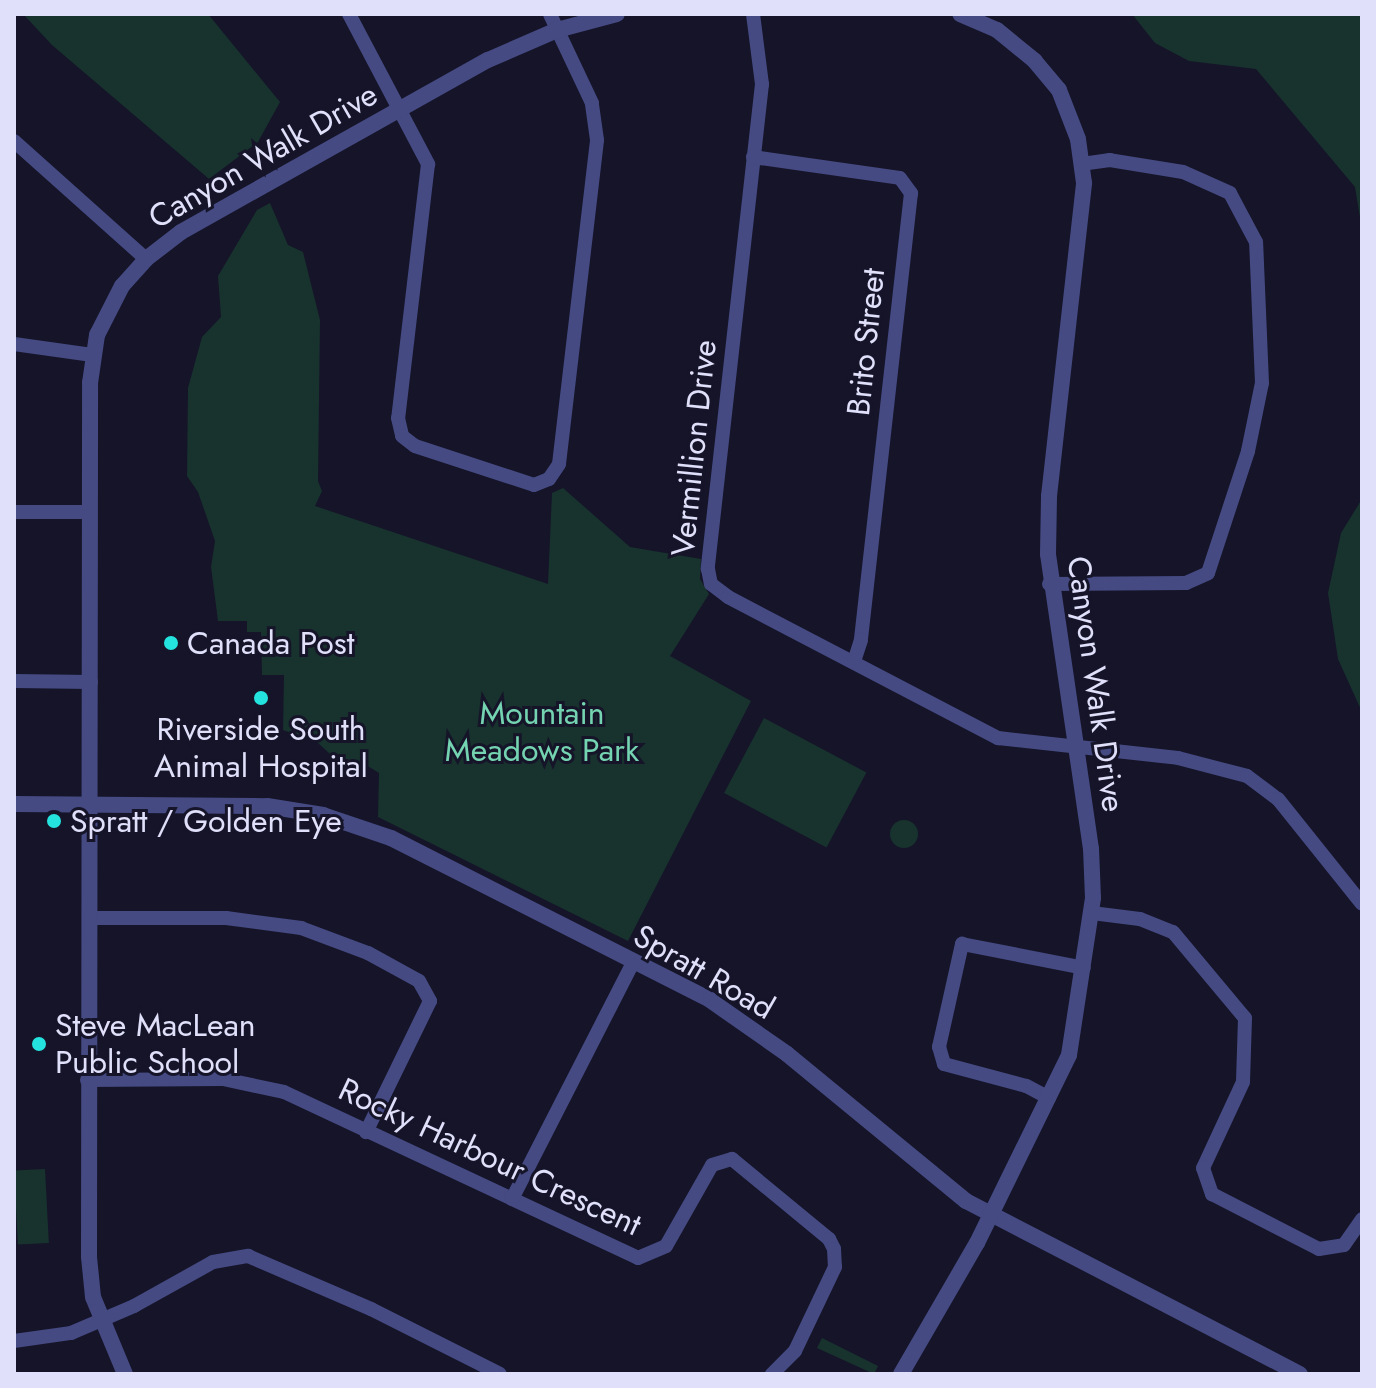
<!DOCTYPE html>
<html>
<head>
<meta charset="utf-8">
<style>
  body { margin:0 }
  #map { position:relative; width:1376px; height:1388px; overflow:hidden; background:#151429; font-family:Jost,sans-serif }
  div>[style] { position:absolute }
  .green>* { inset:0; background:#18322e; transform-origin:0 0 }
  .round { border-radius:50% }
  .minor>* { height:14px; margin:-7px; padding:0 7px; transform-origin:7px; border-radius:7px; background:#454a82 }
  .tertiary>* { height:16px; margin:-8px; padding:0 8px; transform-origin:8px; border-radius:8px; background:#454a82 }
  .dots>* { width:22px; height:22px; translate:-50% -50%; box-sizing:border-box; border:4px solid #151429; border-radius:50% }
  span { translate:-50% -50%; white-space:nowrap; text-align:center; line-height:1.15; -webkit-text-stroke:6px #151429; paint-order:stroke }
  .street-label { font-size:32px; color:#e0e0fb }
  .poi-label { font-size:32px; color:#e0e0fb }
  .left { translate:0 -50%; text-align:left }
  .park-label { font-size:32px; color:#74d3b0 }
  .frame { position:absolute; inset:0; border:16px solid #e0e0fb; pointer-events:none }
</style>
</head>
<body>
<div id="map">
  <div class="green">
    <div style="clip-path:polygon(23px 14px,208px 14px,280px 102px,258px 142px,209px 179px,52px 45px)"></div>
    <div style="clip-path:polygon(1132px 14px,1362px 14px,1362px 230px,1355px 187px,1256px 69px,1189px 61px,1155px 43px)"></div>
    <div style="clip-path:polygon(270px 203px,288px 245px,303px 252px,320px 320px,318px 481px,322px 491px,315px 506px,548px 584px,552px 493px,563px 488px,630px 547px,701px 559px,700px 579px,709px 594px,670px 656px,751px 701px,628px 941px,378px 817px,379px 773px,366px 765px,340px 763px,318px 743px,283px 730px,284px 675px,262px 675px,261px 632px,247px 632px,247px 621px,218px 621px,211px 567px,215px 541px,198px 492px,187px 476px,188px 388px,202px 337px,221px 317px,218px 276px,257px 210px)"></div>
    <div style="clip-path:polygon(1362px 499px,1362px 712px,1338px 659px,1328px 593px,1341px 533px)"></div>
    <div style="left:764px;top:718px;width:116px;height:85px;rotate:28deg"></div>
    <div class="round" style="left:890px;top:820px;width:28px;height:28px"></div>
    <div style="left:45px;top:1169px;width:74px;height:31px;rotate:87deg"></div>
    <div style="clip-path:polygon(822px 1338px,878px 1366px,874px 1374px,817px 1348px)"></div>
  </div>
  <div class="minor">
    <div style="left:349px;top:14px;width:170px;rotate:62.2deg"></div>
    <div style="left:428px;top:164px;width:256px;rotate:96.7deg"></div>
    <div style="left:398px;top:418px;width:18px;rotate:77deg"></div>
    <div style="left:402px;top:436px;width:16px;rotate:38deg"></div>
    <div style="left:415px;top:446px;width:125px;rotate:18.1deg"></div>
    <div style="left:534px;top:485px;width:16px;rotate:-22deg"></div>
    <div style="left:549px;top:479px;width:18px;rotate:-56deg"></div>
    <div style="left:559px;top:464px;width:326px;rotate:-83.3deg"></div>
    <div style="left:597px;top:140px;width:37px;rotate:-98deg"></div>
    <div style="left:592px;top:103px;width:98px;rotate:-115.3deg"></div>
    <div style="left:753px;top:14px;width:71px;rotate:82.7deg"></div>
    <div style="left:762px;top:84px;width:488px;rotate:96.4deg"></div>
    <div style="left:708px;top:569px;width:15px;rotate:79deg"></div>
    <div style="left:711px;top:584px;width:21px;rotate:37deg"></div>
    <div style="left:728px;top:597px;width:305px;rotate:27.6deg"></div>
    <div style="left:998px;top:738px;width:181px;rotate:6.3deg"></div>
    <div style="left:1178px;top:758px;width:71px;rotate:14.6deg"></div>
    <div style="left:1247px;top:776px;width:39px;rotate:37deg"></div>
    <div style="left:1278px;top:799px;width:134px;rotate:51.3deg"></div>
    <div style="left:14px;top:141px;width:177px;rotate:41.8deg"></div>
    <div style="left:753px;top:157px;width:148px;rotate:8.1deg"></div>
    <div style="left:900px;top:178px;width:19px;rotate:54deg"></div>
    <div style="left:911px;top:193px;width:450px;rotate:96.4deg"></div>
    <div style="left:861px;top:640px;width:23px;rotate:108deg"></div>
    <div style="left:14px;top:344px;width:79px;rotate:8deg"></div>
    <div style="left:14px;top:512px;width:76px"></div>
    <div style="left:1049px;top:584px;width:137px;rotate:-0.4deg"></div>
    <div style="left:1186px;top:583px;width:24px;rotate:-24deg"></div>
    <div style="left:1208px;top:573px;width:128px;rotate:-71.8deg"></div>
    <div style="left:1248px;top:451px;width:69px;rotate:-78.4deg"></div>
    <div style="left:1262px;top:383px;width:141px;rotate:-92.4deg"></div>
    <div style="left:1256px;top:242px;width:55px;rotate:-118deg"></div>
    <div style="left:1230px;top:193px;width:51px;rotate:-155.9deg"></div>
    <div style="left:1183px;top:172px;width:74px;rotate:-170.7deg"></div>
    <div style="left:1110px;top:160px;width:28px;rotate:172deg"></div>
    <div style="left:14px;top:681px;width:77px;rotate:0.7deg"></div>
    <div style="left:1092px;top:913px;width:48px;rotate:7.1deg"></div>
    <div style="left:1140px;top:919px;width:35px;rotate:22deg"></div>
    <div style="left:1173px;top:932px;width:112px;rotate:50.1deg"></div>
    <div style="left:1245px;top:1018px;width:64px;rotate:91.8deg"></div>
    <div style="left:1243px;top:1082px;width:95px;rotate:114.9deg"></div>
    <div style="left:1203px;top:1168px;width:28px;rotate:71deg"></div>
    <div style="left:1212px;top:1194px;width:120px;rotate:27.2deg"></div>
    <div style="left:1319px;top:1249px;width:25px;rotate:-9deg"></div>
    <div style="left:1344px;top:1245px;width:32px;rotate:-55deg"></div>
    <div style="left:91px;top:918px;width:135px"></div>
    <div style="left:226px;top:918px;width:76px;rotate:7.6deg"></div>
    <div style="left:301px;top:928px;width:72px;rotate:20.5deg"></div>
    <div style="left:368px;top:953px;width:58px;rotate:28.8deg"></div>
    <div style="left:419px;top:981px;width:23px;rotate:61deg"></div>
    <div style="left:430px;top:1001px;width:146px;rotate:116deg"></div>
    <div style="left:87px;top:1080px;width:136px;rotate:-0.4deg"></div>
    <div style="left:223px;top:1079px;width:62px;rotate:12deg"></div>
    <div style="left:284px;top:1092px;width:391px;rotate:25.1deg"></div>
    <div style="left:638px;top:1258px;width:30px;rotate:-23deg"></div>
    <div style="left:666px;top:1246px;width:93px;rotate:-60.4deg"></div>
    <div style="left:712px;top:1165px;width:21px;rotate:-17deg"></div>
    <div style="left:732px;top:1159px;width:126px;rotate:39.5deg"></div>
    <div style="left:829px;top:1239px;width:11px;rotate:63deg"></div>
    <div style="left:834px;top:1249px;width:18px;rotate:87deg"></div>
    <div style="left:835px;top:1267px;width:93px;rotate:115.5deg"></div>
    <div style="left:795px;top:1351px;width:33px;rotate:135deg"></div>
    <div style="left:1049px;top:1098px;width:26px;rotate:-152deg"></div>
    <div style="left:1026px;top:1086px;width:85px;rotate:-165deg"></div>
    <div style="left:944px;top:1064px;width:18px;rotate:-106deg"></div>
    <div style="left:939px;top:1047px;width:106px;rotate:-77.4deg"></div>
    <div style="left:962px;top:944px;width:124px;rotate:11.1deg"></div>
    <div style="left:512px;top:1199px;width:265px;rotate:-62.9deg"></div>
    <div style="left:14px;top:1341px;width:58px;rotate:-8deg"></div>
    <div style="left:71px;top:1333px;width:69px;rotate:-23.2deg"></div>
    <div style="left:134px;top:1306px;width:90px;rotate:-29.1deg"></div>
    <div style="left:213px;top:1262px;width:36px;rotate:-10deg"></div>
    <div style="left:248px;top:1256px;width:134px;rotate:23.3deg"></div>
    <div style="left:371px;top:1309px;width:144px;rotate:26.7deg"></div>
  </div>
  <div class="tertiary">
    <div style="left:14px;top:804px;width:253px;rotate:0.5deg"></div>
    <div style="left:267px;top:806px;width:57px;rotate:9.1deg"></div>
    <div style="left:323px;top:815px;width:72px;rotate:18.7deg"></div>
    <div style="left:391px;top:838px;width:358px;rotate:26.9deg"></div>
    <div style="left:710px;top:1000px;width:94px;rotate:35deg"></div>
    <div style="left:787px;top:1054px;width:232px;rotate:39.4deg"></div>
    <div style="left:966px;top:1201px;width:376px;rotate:27.4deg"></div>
    <div style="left:125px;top:1374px;width:83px;rotate:-112.6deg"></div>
    <div style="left:93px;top:1297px;width:40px;rotate:-95.7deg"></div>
    <div style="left:89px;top:1257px;width:874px;rotate:-89.93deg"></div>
    <div style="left:90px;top:383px;width:49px;rotate:-81.7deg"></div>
    <div style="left:97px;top:335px;width:55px;rotate:-63deg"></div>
    <div style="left:122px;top:286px;width:36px;rotate:-48deg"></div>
    <div style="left:146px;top:259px;width:44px;rotate:-37.6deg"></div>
    <div style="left:181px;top:232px;width:352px;rotate:-29.3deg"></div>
    <div style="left:488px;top:60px;width:75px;rotate:-23.5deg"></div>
    <div style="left:557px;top:30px;width:62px;rotate:-14.9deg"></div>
    <div style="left:901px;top:1374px;width:151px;rotate:-59.9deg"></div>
    <div style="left:977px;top:1243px;width:209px;rotate:-63.9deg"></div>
    <div style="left:1069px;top:1055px;width:159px;rotate:-81.3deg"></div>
    <div style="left:1093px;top:898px;width:49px;rotate:-92.3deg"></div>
    <div style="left:1091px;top:849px;width:298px;rotate:-98.3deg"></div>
    <div style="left:1048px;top:554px;width:58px;rotate:-89deg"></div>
    <div style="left:1049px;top:496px;width:315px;rotate:-83.6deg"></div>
    <div style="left:1084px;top:183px;width:44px;rotate:-97.8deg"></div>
    <div style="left:1078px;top:139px;width:53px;rotate:-111.2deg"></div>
    <div style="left:1059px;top:90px;width:38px;rotate:-130deg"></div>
    <div style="left:1035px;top:61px;width:49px;rotate:-140.8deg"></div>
    <div style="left:997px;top:30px;width:40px;rotate:-156.6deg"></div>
  </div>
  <div class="dots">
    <div style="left:171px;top:643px;background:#24e3df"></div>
    <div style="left:261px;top:698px;background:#24e3df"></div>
    <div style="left:54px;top:821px;background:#24e3df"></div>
    <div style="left:39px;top:1044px;background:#24e3df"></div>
  </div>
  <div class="street-label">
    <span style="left:263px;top:156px;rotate:-30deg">Canyon Walk Drive</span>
    <span style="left:866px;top:342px;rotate:-84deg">Brito Street</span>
    <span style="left:694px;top:448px;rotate:-84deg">Vermillion Drive</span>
    <span style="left:1096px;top:684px;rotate:82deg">Canyon Walk Drive</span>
    <span style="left:704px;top:972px;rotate:30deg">Spratt Road</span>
    <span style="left:490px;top:1157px;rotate:25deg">Rocky Harbour Crescent</span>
  </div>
  <div class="poi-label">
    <span class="left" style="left:187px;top:643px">Canada Post</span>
    <span style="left:261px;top:748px">Riverside South<br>Animal Hospital</span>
    <span class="left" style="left:70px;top:821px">Spratt / Golden Eye</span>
    <span class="left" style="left:55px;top:1044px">Steve MacLean<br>Public School</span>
  </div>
  <div class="park-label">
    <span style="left:542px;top:732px">Mountain<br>Meadows Park</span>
  </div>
  <div class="frame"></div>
</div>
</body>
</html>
